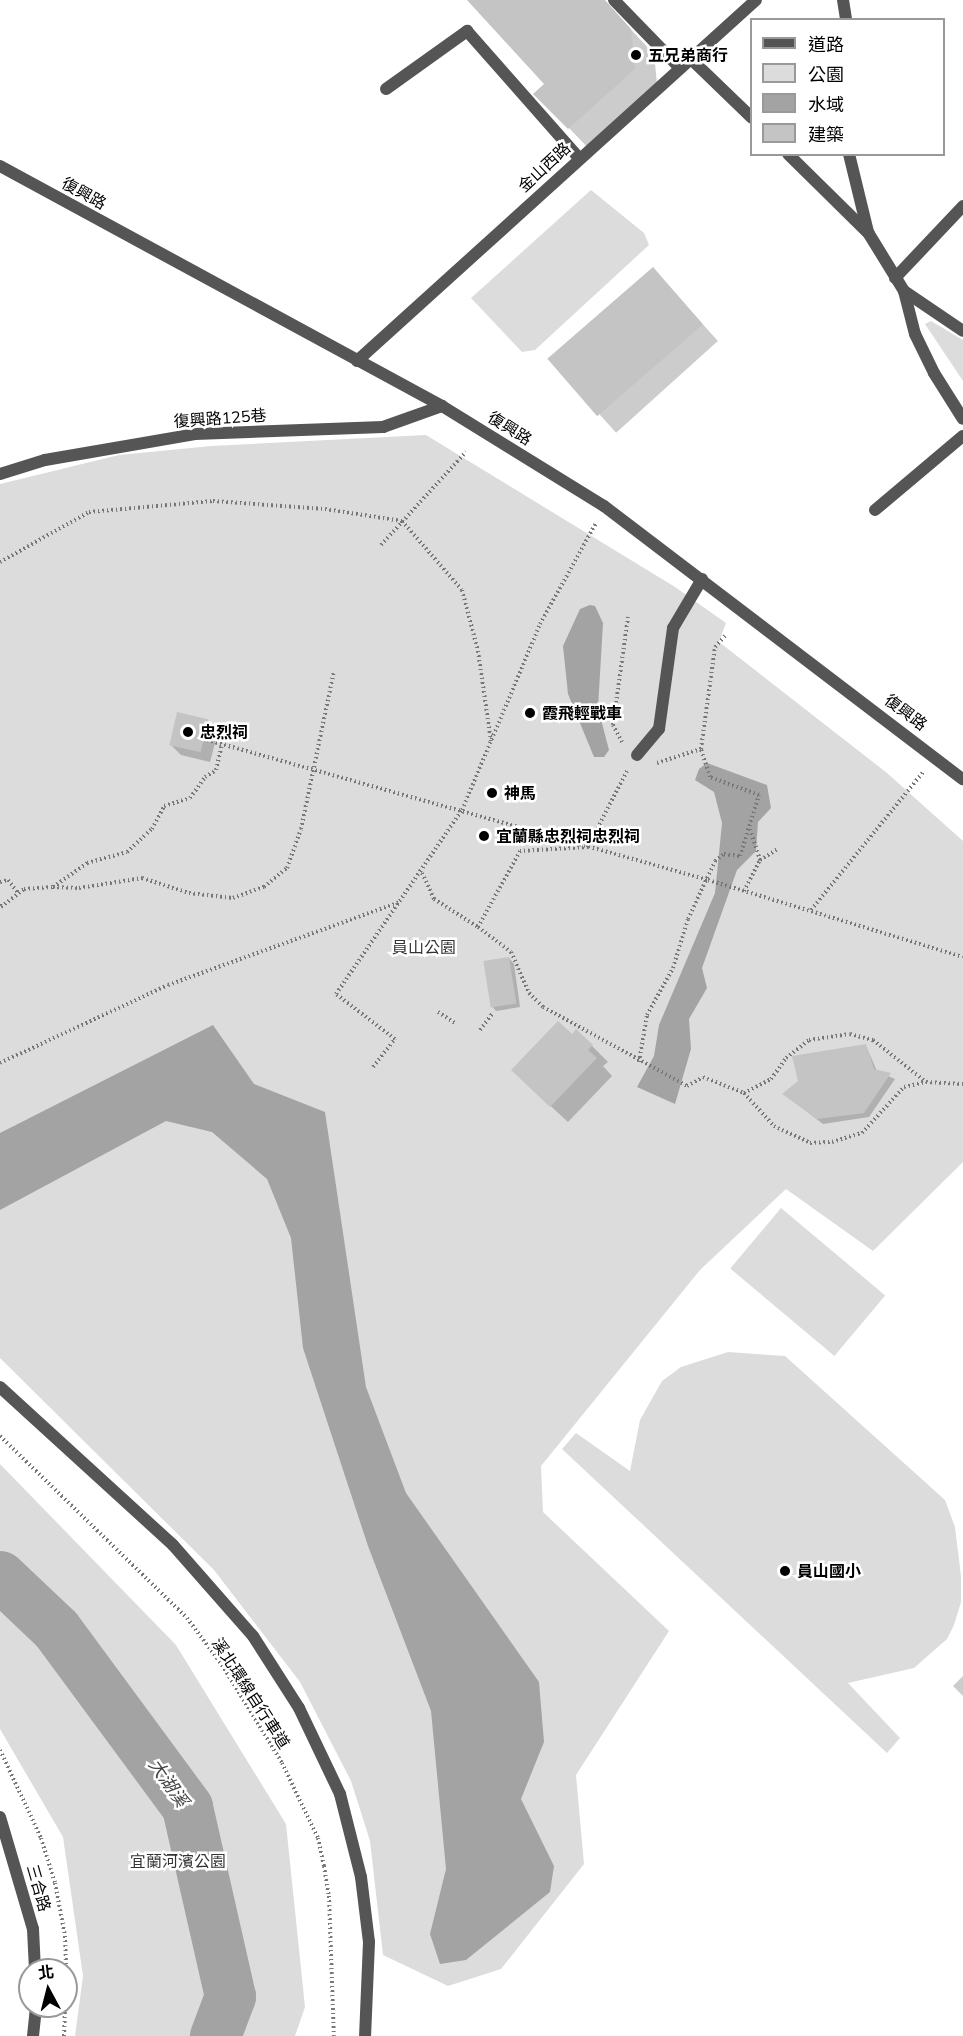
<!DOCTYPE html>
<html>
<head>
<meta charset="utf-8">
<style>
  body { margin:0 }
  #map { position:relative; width:963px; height:2036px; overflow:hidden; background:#fff; font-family:Mulish,"Noto Sans TC",sans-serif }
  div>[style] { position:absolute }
  .green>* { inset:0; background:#dcdcdc; transform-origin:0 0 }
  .water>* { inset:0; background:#a3a3a3 }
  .shadow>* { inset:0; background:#0003; transform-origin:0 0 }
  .river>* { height:51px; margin:-25.5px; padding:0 25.5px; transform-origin:25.5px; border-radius:25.5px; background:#a3a3a3 }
  .building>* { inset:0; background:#c4c4c4; transform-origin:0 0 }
  .path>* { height:4px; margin-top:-2px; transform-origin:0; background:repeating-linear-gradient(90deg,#777 0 1.5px,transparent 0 4.5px) }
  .service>* { height:12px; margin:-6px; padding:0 6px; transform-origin:6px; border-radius:6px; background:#555 }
  .minor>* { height:12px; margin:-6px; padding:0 6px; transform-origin:6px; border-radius:6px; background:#555 }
  .dots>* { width:16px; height:16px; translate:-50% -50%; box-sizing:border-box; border:3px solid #fff; border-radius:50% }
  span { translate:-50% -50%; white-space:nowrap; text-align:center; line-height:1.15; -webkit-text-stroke:5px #fff; paint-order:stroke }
  .poi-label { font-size:16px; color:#000; font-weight:700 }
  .left { translate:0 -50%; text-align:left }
  .street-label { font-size:16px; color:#000 }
  .park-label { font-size:16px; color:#333 }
  .water-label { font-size:18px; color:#444; font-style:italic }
  .legend { position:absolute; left:750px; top:18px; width:195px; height:138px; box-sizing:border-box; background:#fff; border:2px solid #999; margin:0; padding:8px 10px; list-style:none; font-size:18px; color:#000 }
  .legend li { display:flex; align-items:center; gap:12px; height:30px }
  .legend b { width:30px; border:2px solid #999 }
  .north { position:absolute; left:18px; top:1958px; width:60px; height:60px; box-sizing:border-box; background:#fff; border:2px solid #999; border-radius:50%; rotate:353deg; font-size:16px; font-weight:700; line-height:24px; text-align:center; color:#000 }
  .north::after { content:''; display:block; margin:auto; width:21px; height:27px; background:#000; clip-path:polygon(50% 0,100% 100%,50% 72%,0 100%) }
</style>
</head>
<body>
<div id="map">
  <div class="green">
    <div style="clip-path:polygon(591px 190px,644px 233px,649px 245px,535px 350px,522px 352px,471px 298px)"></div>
    <div style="clip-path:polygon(931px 321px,963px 340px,963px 381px,925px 324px)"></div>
    <div style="clip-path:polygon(426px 435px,675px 587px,726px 623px,719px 642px,887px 773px,963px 841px,963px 1162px,873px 1251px,786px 1189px,700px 1270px,541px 1466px,543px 1512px,669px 1631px,576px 1775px,584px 1864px,501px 1969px,448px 1986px,383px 1955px,370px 1841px,351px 1781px,300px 1682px,214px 1570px,0 1358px,0 484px,119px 455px,211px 446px)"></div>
    <div style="left:781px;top:1208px;width:136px;height:79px;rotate:40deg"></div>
    <div style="clip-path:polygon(728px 1352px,785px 1356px,945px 1500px,955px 1527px,961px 1576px,961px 1602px,954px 1625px,947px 1639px,914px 1668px,848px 1683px,900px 1738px,887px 1753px,562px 1449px,576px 1433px,630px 1471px,640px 1420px,662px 1381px,681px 1367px)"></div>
    <div style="clip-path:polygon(0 1464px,176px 1645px,286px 1824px,305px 2007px,295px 2036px,75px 2036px,83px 1976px,63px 1837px,0 1729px)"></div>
  </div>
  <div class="water">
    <div style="clip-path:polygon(590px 605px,595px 606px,603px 623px,598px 708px,609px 750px,604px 757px,594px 757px,568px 694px,563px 646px,580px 609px)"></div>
    <div style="clip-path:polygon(707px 763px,767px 785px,771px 808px,758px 822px,756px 851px,737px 870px,702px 968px,707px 988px,689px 1019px,691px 1049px,675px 1104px,637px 1087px,654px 1056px,659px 1025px,715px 893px,722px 823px,714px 792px,695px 780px,699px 769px)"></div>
    <div style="clip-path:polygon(213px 1025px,254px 1084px,325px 1112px,366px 1387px,406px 1493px,539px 1682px,544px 1742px,521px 1799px,554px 1866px,550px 1892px,466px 1960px,440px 1964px,430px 1934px,446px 1869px,431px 1711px,368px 1546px,303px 1348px,291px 1238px,267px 1179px,212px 1132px,166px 1121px,0 1210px,0 1133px)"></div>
  </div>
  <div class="shadow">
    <div style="clip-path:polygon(473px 0,605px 2px,654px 54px,658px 93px,592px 152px,569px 128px,546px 84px)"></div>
    <div style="left:653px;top:269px;width:97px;height:137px;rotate:48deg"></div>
    <div style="clip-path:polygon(207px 721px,218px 732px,210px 762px,181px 755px,170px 744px)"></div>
    <div style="clip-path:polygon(509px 958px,514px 964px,520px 1007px,496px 1011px,491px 1005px)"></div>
    <div style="clip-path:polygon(577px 1031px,608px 1062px,603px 1066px,612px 1076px,568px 1122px,529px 1086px)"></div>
    <div style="clip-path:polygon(866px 1046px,877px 1071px,895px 1079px,869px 1117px,823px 1124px,789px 1098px)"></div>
    <div style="clip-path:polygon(963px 1676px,963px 1696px,953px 1686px)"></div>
  </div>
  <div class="river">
    <div style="left:0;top:1576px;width:77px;rotate:43.4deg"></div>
    <div style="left:56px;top:1629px;width:221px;rotate:53.6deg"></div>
    <div style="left:187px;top:1807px;width:194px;rotate:77.2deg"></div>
    <div style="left:230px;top:1996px;width:43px;rotate:110.6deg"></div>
  </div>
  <div class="building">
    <div style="clip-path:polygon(467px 0,605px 0,631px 29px,635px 69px,568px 129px,533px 94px,544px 84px)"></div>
    <div style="left:653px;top:267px;width:76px;height:140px;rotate:49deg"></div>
    <div style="left:177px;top:712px;width:32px;height:34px;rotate:13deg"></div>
    <div style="left:509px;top:957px;width:47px;height:26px;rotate:81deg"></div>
    <div style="clip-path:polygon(558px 1021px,572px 1034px,576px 1029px,593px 1045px,588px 1050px,597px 1058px,550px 1107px,511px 1070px)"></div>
    <div style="clip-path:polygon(866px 1044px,874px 1069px,891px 1073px,864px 1113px,817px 1119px,782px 1094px,798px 1081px,792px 1056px)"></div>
  </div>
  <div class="path">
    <div style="left:381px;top:545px;width:126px;rotate:-47.6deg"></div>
    <div style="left:0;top:562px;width:102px;rotate:-29.3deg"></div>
    <div style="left:89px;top:512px;width:124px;rotate:-5.1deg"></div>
    <div style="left:213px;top:501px;width:112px;rotate:4.1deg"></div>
    <div style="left:325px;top:509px;width:78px;rotate:8.9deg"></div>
    <div style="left:402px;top:521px;width:91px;rotate:49deg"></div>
    <div style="left:462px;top:590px;width:63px;rotate:75.3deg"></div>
    <div style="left:478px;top:651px;width:91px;rotate:81.8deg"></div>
    <div style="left:207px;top:740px;width:520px;rotate:15.61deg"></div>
    <div style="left:708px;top:880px;width:266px;rotate:16.8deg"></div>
    <div style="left:622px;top:742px;width:19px;rotate:-118deg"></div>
    <div style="left:613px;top:725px;width:109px;rotate:-82.1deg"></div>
    <div style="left:657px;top:763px;width:46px;rotate:-17.7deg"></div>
    <div style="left:701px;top:749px;width:103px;rotate:-82.2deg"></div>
    <div style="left:715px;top:647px;width:15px;rotate:-48deg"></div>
    <div style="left:627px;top:771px;width:85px;rotate:117.2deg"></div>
    <div style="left:588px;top:847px;width:68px;rotate:176.6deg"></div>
    <div style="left:520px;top:851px;width:87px;rotate:118.9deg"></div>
    <div style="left:478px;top:927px;width:41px;rotate:37.1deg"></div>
    <div style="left:511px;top:952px;width:45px;rotate:66.3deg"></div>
    <div style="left:529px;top:993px;width:20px;rotate:45deg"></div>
    <div style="left:543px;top:1007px;width:164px;rotate:28.7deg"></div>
    <div style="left:687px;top:1086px;width:18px;rotate:-29deg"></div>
    <div style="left:703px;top:1077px;width:44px;rotate:21.3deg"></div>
    <div style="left:744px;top:1093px;width:30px;rotate:-27deg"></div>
    <div style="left:771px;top:1079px;width:26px;rotate:-54deg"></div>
    <div style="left:786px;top:1058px;width:29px;rotate:-38deg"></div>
    <div style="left:809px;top:1040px;width:41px;rotate:-8.3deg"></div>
    <div style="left:850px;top:1034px;width:24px;rotate:15deg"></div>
    <div style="left:873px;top:1040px;width:68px;rotate:38.4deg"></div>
    <div style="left:926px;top:1082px;width:37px;rotate:3deg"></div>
    <div style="left:750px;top:829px;width:33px;rotate:72deg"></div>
    <div style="left:422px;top:873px;width:29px;rotate:65deg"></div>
    <div style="left:434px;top:899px;width:52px;rotate:32.5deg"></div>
    <div style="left:0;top:882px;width:8px;rotate:-14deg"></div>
    <div style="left:8px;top:880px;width:16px;rotate:52deg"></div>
    <div style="left:53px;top:887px;width:26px;rotate:2deg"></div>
    <div style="left:79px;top:888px;width:64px;rotate:-9deg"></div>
    <div style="left:142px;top:878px;width:49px;rotate:17.7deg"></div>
    <div style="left:189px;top:893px;width:44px;rotate:6.5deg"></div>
    <div style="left:233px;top:898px;width:33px;rotate:-20deg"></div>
    <div style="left:264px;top:887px;width:30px;rotate:-40deg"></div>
    <div style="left:287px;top:868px;width:41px;rotate:-70.3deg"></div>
    <div style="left:301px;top:829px;width:161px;rotate:-78.2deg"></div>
    <div style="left:744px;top:891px;width:35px;rotate:-63deg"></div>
    <div style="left:760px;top:860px;width:22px;rotate:-32deg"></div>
    <div style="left:0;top:904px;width:3px;rotate:72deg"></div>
    <div style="left:1px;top:907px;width:29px;rotate:-38deg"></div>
    <div style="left:24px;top:889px;width:29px;rotate:-4deg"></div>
    <div style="left:53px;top:887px;width:42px;rotate:-35.2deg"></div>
    <div style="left:87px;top:863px;width:41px;rotate:-15.4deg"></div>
    <div style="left:127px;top:852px;width:34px;rotate:-43deg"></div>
    <div style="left:152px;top:829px;width:26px;rotate:-62deg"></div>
    <div style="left:164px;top:806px;width:27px;rotate:-17deg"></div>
    <div style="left:190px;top:798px;width:26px;rotate:-54deg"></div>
    <div style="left:205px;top:777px;width:13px;rotate:-32deg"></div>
    <div style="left:216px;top:770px;width:27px;rotate:-77deg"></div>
    <div style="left:811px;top:910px;width:178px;rotate:-50.9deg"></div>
    <div style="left:438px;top:1012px;width:20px;rotate:33deg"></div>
    <div style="left:480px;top:1030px;width:20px;rotate:-53deg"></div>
    <div style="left:639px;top:1062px;width:48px;rotate:-80.3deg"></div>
    <div style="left:647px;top:1015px;width:54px;rotate:-61deg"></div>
    <div style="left:673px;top:968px;width:51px;rotate:-73deg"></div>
    <div style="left:688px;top:919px;width:64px;rotate:-65deg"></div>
    <div style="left:715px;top:861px;width:11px;rotate:-38deg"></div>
    <div style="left:724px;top:854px;width:16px;rotate:7deg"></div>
    <div style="left:740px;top:856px;width:64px;rotate:-72.7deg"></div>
    <div style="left:759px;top:795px;width:52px;rotate:-159.8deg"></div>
    <div style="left:710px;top:777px;width:29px;rotate:-108deg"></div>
    <div style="left:0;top:1063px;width:185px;rotate:-24.9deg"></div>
    <div style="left:168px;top:985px;width:246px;rotate:-19.7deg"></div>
    <div style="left:373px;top:1067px;width:36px;rotate:-52deg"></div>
    <div style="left:395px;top:1039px;width:74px;rotate:-142.7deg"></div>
    <div style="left:336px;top:994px;width:223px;rotate:-55.6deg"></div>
    <div style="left:462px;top:810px;width:202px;rotate:-67.2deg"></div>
    <div style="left:540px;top:624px;width:115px;rotate:-61deg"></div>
    <div style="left:744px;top:1093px;width:45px;rotate:47.7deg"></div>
    <div style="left:774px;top:1126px;width:40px;rotate:25deg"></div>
    <div style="left:810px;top:1143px;width:22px;rotate:-3deg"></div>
    <div style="left:832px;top:1142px;width:31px;rotate:-17deg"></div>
    <div style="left:862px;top:1133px;width:62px;rotate:-47.6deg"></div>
    <div style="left:904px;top:1087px;width:23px;rotate:-13deg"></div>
    <div style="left:0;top:1436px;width:261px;rotate:44.2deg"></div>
    <div style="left:187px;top:1618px;width:59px;rotate:53.3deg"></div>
    <div style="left:222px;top:1665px;width:115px;rotate:58.5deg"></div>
    <div style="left:282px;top:1763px;width:83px;rotate:64.4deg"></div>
    <div style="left:318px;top:1838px;width:29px;rotate:78deg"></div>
    <div style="left:324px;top:1866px;width:30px;rotate:81deg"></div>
    <div style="left:329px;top:1896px;width:140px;rotate:88deg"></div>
    <div style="left:0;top:1750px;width:97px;rotate:65deg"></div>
    <div style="left:41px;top:1838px;width:47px;rotate:72.7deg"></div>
    <div style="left:55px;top:1883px;width:54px;rotate:79.3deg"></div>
    <div style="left:65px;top:1936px;width:34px;rotate:88deg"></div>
    <div style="left:64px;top:2036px;width:54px;rotate:-87.9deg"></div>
  </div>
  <div class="service">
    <div style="left:614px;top:0;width:93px;rotate:45.9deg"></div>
    <div style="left:843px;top:0;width:20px;rotate:81deg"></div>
    <div style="left:692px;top:60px;width:83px;rotate:44deg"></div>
    <div style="left:386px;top:89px;width:100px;rotate:-35.6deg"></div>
    <div style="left:467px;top:31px;width:168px;rotate:48.6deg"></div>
    <div style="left:788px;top:154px;width:114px;rotate:44.6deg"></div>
    <div style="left:869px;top:234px;width:67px;rotate:58.4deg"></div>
    <div style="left:904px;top:291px;width:44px;rotate:75.7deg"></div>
    <div style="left:915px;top:334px;width:43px;rotate:64deg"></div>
    <div style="left:934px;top:373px;width:54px;rotate:57.8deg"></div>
    <div style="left:849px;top:154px;width:80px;rotate:76.3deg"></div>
    <div style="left:895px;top:278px;width:99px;rotate:-46.6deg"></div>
    <div style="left:904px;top:291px;width:71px;rotate:34.1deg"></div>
    <div style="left:875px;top:510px;width:115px;rotate:-40.1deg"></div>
    <div style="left:637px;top:755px;width:34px;rotate:-50deg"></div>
    <div style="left:659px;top:729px;width:102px;rotate:-82.1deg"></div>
    <div style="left:673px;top:628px;width:57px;rotate:-59.4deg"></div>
  </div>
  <div class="minor">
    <div style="left:0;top:166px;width:503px;rotate:28.5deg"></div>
    <div style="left:442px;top:406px;width:190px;rotate:31.7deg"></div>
    <div style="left:604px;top:506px;width:451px;rotate:37.3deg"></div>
    <div style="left:357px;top:361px;width:538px;rotate:-42.14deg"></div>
    <div style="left:0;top:474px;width:47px;rotate:-17.3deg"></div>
    <div style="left:45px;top:460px;width:152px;rotate:-9.8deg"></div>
    <div style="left:195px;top:434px;width:188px;rotate:-2.1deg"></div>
    <div style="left:383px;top:427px;width:63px;rotate:-19.6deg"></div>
    <div style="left:0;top:1387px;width:234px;rotate:42.4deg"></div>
    <div style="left:173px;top:1545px;width:121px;rotate:48.7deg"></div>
    <div style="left:253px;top:1636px;width:85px;rotate:57.4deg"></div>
    <div style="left:299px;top:1708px;width:95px;rotate:64.5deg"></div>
    <div style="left:340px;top:1794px;width:86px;rotate:75.8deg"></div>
    <div style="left:361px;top:1877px;width:65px;rotate:83deg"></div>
    <div style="left:369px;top:1942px;width:94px;rotate:92.4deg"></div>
    <div style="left:0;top:1817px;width:117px;rotate:73.6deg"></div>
    <div style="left:33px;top:1929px;width:41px;rotate:87.2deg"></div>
    <div style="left:33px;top:2036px;width:30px;rotate:-84deg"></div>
  </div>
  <div class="dots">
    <div style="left:636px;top:55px;background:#000"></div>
    <div style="left:530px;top:713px;background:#000"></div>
    <div style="left:188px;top:732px;background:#000"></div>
    <div style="left:492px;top:793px;background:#000"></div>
    <div style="left:484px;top:836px;background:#000"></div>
    <div style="left:785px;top:1571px;background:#000"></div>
  </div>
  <div class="poi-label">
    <span class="left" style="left:648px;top:55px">五兄弟商行</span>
    <span class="left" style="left:542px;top:713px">霞飛輕戰車</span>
    <span class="left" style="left:200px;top:732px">忠烈祠</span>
    <span class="left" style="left:504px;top:793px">神馬</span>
    <span class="left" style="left:496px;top:836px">宜蘭縣忠烈祠忠烈祠</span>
    <span class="left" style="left:797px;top:1571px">員山國小</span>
  </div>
  <div class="street-label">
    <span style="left:544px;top:167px;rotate:-43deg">金山西路</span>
    <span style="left:84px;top:193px;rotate:29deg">復興路</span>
    <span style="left:220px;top:418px;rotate:-4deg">復興路125巷</span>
    <span style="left:510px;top:428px;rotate:32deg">復興路</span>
    <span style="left:906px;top:712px;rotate:37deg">復興路</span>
    <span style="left:251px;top:1693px;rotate:57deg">溪北環線自行車道</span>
    <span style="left:39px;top:1888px;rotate:74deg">三合路</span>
  </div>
  <div class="park-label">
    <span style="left:424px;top:947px">員山公園</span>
    <span style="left:178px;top:1861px">宜蘭河濱公園</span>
  </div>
  <div class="water-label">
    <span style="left:168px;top:1783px;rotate:55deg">大湖溪</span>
  </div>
  <ul class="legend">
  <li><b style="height:8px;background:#555"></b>道路</li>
  <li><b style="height:16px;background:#dcdcdc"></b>公園</li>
  <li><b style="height:16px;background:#a3a3a3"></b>水域</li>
  <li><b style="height:16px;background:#c4c4c4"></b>建築</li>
  </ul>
  <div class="north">北</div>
</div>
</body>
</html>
